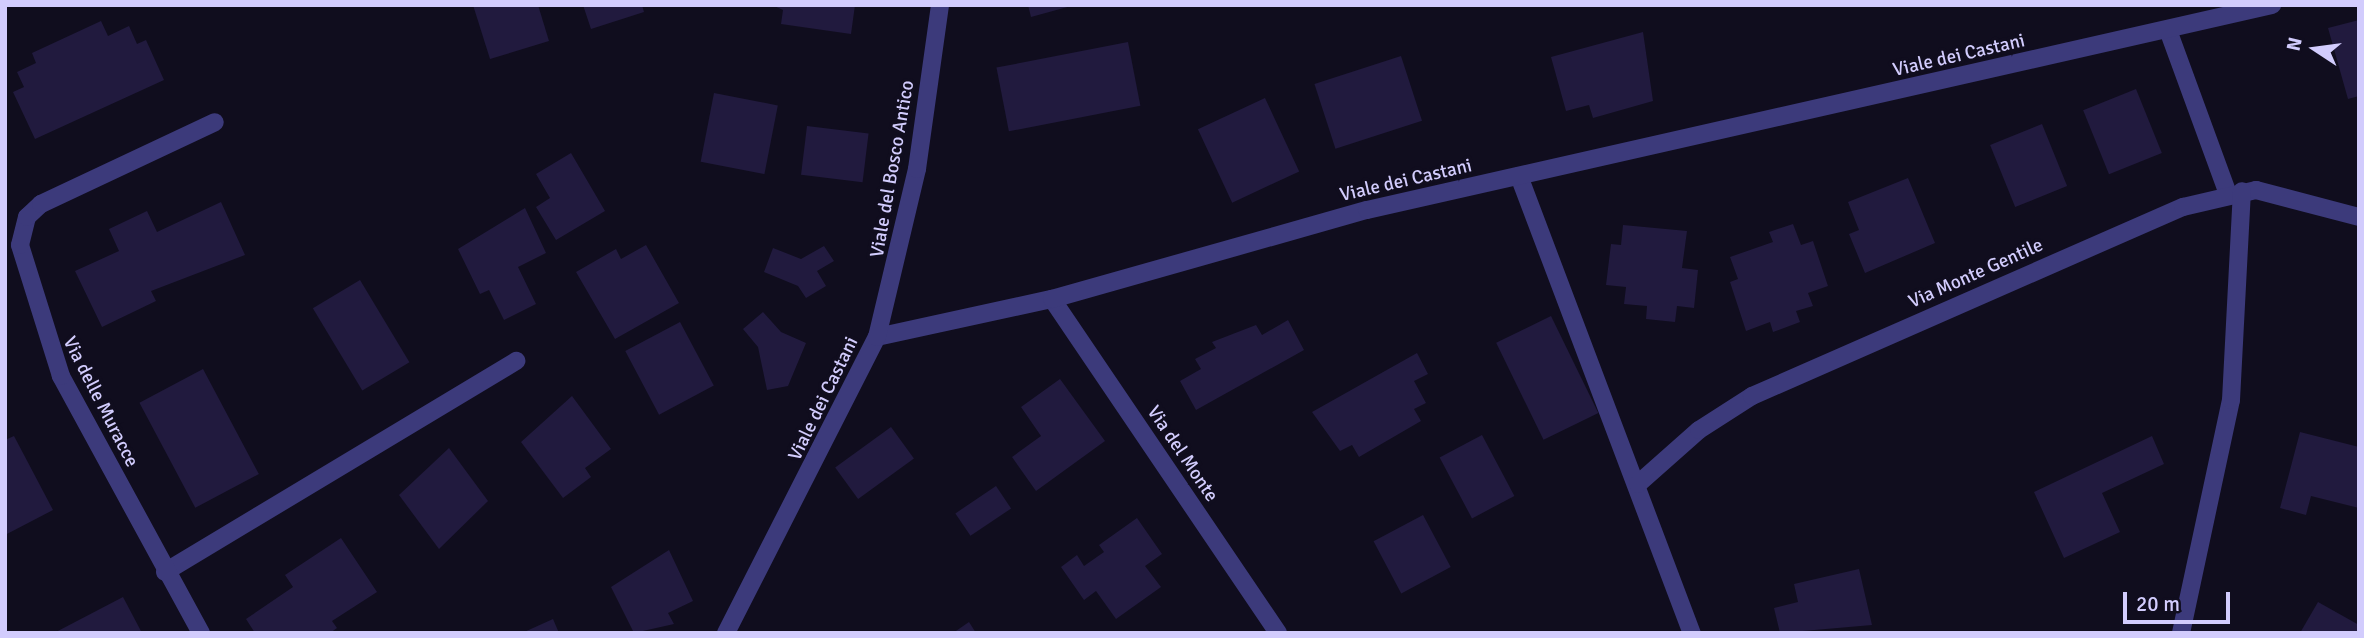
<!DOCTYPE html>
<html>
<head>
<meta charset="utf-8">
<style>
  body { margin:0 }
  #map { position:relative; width:2364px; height:638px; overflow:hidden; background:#100d1e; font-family:Signika,sans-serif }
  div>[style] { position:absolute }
  .building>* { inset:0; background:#211a3e; transform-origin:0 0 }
  .minor>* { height:18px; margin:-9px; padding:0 9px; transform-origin:9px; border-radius:9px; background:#3c3a7b }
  span { translate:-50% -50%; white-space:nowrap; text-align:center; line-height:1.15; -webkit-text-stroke:7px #100d1e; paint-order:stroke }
  .street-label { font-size:19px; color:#d2ccfd }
  .frame { position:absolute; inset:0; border:7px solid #d2ccfd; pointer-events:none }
  .north { position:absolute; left:2280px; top:14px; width:70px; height:70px; -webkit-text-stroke:5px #100d1e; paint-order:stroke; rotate:283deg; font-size:19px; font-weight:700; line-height:28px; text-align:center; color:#d2ccfd }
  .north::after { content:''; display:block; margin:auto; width:24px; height:32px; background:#d2ccfd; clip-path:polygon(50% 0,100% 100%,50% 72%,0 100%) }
  .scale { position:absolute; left:2123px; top:592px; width:107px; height:32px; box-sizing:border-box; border:4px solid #d2ccfd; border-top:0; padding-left:9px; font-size:21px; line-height:24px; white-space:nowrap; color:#d2ccfd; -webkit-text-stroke:5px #100d1e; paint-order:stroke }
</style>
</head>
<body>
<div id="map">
  <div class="building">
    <div style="clip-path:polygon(473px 5px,538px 5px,549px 41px,490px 59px)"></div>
    <div style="clip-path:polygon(583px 5px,642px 5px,644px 12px,591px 29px)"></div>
    <div style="clip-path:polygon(772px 5px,855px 5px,851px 34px,781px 24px,783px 10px)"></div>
    <div style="clip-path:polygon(1028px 5px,1071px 5px,1071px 6px,1031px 17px)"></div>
    <div style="clip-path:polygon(2359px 20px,2359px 96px,2348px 99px,2328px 28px)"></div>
    <div style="clip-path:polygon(101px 21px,108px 36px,129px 26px,137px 44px,146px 40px,164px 80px,35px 139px,13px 92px,24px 87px,17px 72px,36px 63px,32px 53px)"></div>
    <div style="clip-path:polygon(1643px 32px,1653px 101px,1593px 118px,1589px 105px,1566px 111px,1551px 57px)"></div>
    <div style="left:1128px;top:42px;width:65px;height:134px;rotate:79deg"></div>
    <div style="left:1401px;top:56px;width:68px;height:91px;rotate:72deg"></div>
    <div style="left:2136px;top:89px;width:69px;height:57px;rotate:68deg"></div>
    <div style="left:714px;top:93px;width:65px;height:70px;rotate:11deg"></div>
    <div style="left:1265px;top:98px;width:81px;height:74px;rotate:65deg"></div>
    <div style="left:2042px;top:124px;width:67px;height:56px;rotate:68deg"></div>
    <div style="left:807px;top:126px;width:62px;height:49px;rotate:7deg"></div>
    <div style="clip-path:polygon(571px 153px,605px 211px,556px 240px,536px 207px,550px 198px,536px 174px)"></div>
    <div style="clip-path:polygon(1908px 178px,1935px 243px,1865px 273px,1849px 234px,1859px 230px,1848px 202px)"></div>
    <div style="clip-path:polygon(221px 202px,245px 255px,151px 291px,156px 301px,102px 327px,75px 271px,119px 251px,109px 229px,147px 211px,157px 232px)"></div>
    <div style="clip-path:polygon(525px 208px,546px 253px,518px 267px,536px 304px,504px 320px,489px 290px,480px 294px,458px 249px)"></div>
    <div style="clip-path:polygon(1793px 224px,1801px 245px,1813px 241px,1828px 286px,1808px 293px,1813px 306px,1796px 311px,1800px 322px,1773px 332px,1770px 322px,1746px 331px,1730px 282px,1738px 279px,1730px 257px,1773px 242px,1769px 232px)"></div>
    <div style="clip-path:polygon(1623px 225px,1687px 231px,1682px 268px,1698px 270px,1694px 308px,1677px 306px,1675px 322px,1646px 319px,1647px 306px,1624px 304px,1626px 287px,1606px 285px,1611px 244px,1621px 245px)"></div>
    <div style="clip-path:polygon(646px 245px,679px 303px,615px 339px,576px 272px,616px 249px,621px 259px)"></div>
    <div style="clip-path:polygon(824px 246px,834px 261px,817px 271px,826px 286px,806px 298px,798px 286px,764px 272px,773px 248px,801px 259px)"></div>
    <div style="left:360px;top:280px;width:96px;height:55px;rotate:59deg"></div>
    <div style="clip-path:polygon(763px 312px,781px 332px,806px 343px,788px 386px,767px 390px,758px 347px,743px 329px)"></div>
    <div style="left:1551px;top:316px;width:108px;height:61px;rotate:64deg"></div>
    <div style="clip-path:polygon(1288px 320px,1304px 350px,1196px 410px,1180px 381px,1201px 369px,1195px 359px,1216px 348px,1212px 342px,1256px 325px,1262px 335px)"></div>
    <div style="left:680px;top:322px;width:72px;height:62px;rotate:62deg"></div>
    <div style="clip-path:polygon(1417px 353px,1428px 374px,1414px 381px,1426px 403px,1414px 409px,1421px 421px,1359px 457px,1352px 445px,1340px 451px,1312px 412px)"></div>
    <div style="left:203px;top:369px;width:119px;height:72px;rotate:62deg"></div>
    <div style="clip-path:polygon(1060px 379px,1105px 441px,1036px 491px,1012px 457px,1041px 436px,1021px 407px)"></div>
    <div style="clip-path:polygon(572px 396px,611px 449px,585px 468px,591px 477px,563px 498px,521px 442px)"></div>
    <div style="left:891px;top:427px;width:39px;height:69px;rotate:54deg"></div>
    <div style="clip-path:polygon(2300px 432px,2359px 447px,2359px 508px,2311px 496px,2306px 515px,2280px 508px)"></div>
    <div style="left:1482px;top:435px;width:69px;height:48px;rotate:62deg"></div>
    <div style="clip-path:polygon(14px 436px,53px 510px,5px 535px,5px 440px)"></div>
    <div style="clip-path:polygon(2152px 436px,2164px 464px,2102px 493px,2120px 532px,2064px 558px,2034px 492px)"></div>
    <div style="clip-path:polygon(449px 448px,488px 501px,439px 549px,399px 495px)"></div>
    <div style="left:996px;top:486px;width:27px;height:49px;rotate:56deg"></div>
    <div style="left:1423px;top:515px;width:59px;height:56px;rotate:62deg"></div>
    <div style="clip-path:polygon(1137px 518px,1162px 554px,1145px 566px,1161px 587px,1116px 619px,1096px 591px,1084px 600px,1061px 567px,1077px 555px,1084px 566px,1104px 552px,1099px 545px)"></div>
    <div style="clip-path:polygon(341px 538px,377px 592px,332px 621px,337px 628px,330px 633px,255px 633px,246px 619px,293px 587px,285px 575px)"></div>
    <div style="clip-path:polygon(669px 550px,693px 601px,668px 613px,674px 624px,634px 633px,611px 587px)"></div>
    <div style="clip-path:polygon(1859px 569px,1872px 625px,1780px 633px,1774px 608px,1798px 602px,1794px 584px)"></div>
    <div style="clip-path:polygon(123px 597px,142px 633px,54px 633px)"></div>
    <div style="clip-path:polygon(2318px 602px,2359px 625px,2359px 633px,2300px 633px)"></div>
    <div style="clip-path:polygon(553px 619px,559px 633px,522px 633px)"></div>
    <div style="clip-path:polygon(969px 622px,976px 633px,953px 633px)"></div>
  </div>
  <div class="minor">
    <div style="left:2168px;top:30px;width:175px;rotate:69.9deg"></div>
    <div style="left:1519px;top:176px;width:489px;rotate:69.3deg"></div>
    <div style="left:1052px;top:299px;width:403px;rotate:55.9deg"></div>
    <div style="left:877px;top:337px;width:179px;rotate:-12.3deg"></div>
    <div style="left:1052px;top:299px;width:327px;rotate:-15.8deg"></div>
    <div style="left:1367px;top:210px;width:928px;rotate:-12.76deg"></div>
    <div style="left:1638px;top:484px;width:81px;rotate:-41.5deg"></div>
    <div style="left:1699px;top:430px;width:63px;rotate:-32.7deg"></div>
    <div style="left:1752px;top:396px;width:471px;rotate:-23.7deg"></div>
    <div style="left:2183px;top:207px;width:75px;rotate:-13.1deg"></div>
    <div style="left:2256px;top:190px;width:106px;rotate:14.7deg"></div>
    <div style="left:165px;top:572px;width:410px;rotate:-31deg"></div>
    <div style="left:201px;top:633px;width:293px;rotate:-118.6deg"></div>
    <div style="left:61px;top:376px;width:137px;rotate:-107.4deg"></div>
    <div style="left:20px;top:245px;width:29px;rotate:-76deg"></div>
    <div style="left:27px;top:217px;width:19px;rotate:-43deg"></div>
    <div style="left:41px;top:204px;width:192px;rotate:-25.2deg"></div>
    <div style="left:726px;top:633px;width:332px;rotate:-63deg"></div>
    <div style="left:877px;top:337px;width:173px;rotate:-76.6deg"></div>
    <div style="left:917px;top:169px;width:166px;rotate:-82deg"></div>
    <div style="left:2181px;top:633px;width:238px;rotate:-77.9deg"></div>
    <div style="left:2231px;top:400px;width:209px;rotate:-87deg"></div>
  </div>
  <div class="street-label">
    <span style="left:1959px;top:56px;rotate:-13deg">Viale dei Castani</span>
    <span style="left:893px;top:169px;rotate:-80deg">Viale del Bosco Antico</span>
    <span style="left:1406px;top:181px;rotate:-13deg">Viale dei Castani</span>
    <span style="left:1976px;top:274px;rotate:-24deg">Via Monte Gentile</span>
    <span style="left:824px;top:399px;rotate:-64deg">Viale dei Castani</span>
    <span style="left:100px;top:402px;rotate:63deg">Via delle Muracce</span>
    <span style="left:1182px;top:454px;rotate:56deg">Via del Monte</span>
  </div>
  <div class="frame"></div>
  <div class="north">N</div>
  <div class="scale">20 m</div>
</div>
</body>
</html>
